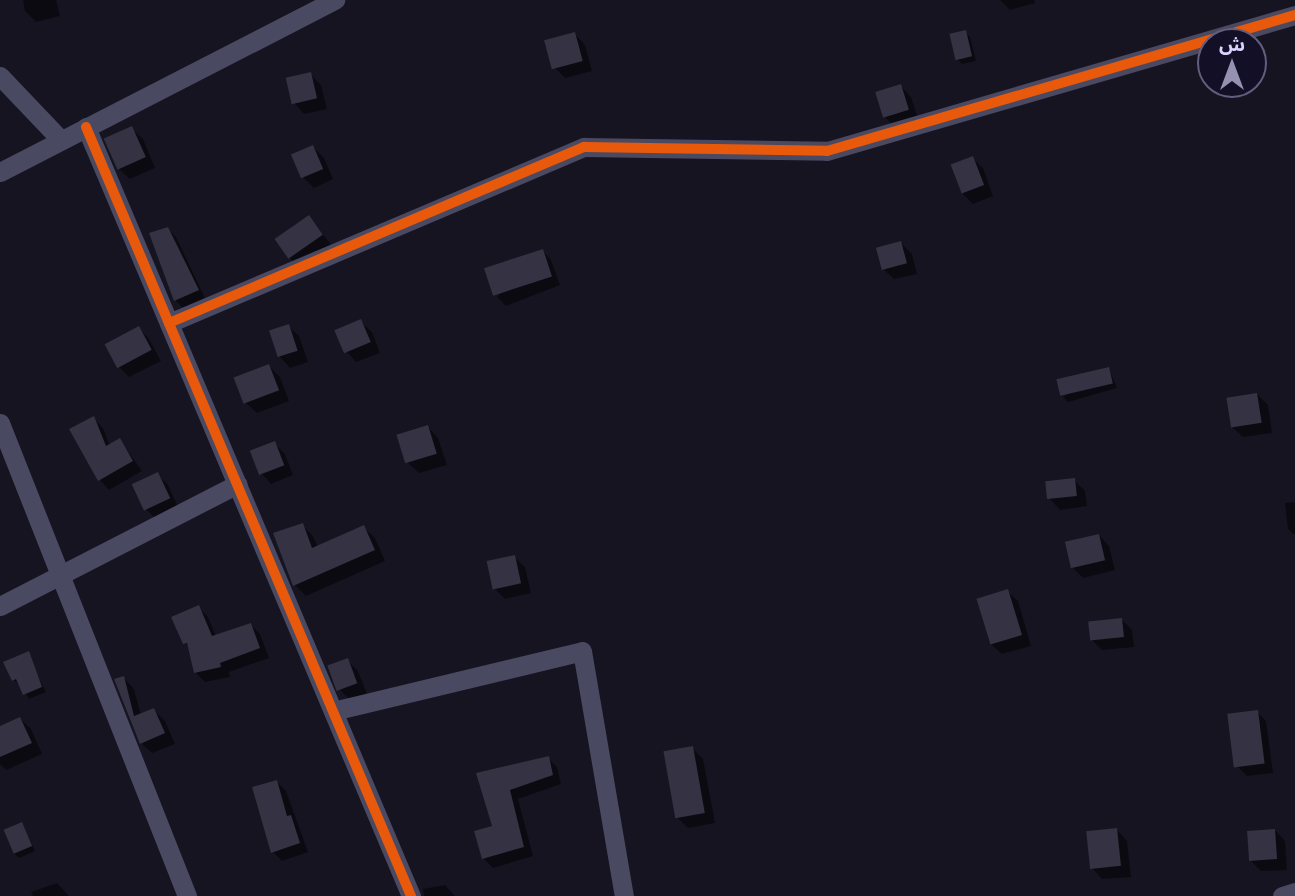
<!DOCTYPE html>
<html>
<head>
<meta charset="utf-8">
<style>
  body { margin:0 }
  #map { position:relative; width:1295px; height:896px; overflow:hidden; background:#161421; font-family:"IBM Plex Sans","Noto Sans Arabic",sans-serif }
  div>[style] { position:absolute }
  .shadow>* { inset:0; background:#0007 }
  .building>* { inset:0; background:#343243; transform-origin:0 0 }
  .minor>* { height:19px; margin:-9.5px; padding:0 9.5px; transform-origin:9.5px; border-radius:9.5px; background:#4a4962 }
  .cycleway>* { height:10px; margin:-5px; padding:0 5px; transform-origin:5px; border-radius:5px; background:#e8590c }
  span { translate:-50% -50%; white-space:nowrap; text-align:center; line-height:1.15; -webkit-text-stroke:5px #130f26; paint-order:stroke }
  .north { position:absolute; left:1197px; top:28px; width:70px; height:70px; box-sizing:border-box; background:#130f26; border:2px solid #625e7d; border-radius:50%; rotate:0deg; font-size:19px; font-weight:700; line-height:28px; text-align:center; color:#d9d4ff }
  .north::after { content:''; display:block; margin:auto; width:24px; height:32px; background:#9591b1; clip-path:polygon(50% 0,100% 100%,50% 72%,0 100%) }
</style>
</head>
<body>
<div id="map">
  <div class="shadow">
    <div style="clip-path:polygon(23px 0,56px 0,60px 16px,36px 22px,25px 11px)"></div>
    <div style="clip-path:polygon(1000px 0,1034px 0,1035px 3px,1010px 10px)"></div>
    <div style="clip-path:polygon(965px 32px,970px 37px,976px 61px,962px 64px,957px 59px)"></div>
    <div style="clip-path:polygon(575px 34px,585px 45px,592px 71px,565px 78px,554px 67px)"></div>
    <div style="clip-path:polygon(310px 74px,321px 85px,327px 109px,304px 114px,294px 103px)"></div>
    <div style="clip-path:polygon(901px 86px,911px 97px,919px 121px,896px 128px,885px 117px)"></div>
    <div style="clip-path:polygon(132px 129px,143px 139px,155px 168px,130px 179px,119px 169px)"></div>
    <div style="clip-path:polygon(313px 147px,324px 158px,333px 179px,314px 188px,303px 177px)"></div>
    <div style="clip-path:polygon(972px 158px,983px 168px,993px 196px,973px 204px,962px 193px)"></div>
    <div style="clip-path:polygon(309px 217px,333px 247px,300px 268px,289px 257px)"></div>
    <div style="clip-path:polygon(168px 229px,176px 237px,205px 298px,184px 309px,175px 300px,151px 234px)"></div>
    <div style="clip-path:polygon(901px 243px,912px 254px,917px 274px,894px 279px,883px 269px)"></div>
    <div style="clip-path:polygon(543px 251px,551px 260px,560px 285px,506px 306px,497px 297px)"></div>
    <div style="clip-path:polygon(361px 322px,372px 332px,380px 353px,356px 362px,346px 351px,337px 331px)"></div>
    <div style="clip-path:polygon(288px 326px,299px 336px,308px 362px,290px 368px,280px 357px)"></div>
    <div style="clip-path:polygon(139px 328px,149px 339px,161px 361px,129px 377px,119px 367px)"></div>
    <div style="clip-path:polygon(269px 366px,280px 377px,289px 401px,257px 413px,246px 403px)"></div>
    <div style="clip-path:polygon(1109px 369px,1117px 388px,1068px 402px,1063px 397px)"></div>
    <div style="clip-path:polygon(1257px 394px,1268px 405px,1272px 433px,1243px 437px,1232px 427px)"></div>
    <div style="clip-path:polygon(93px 418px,103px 428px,110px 446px,120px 440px,142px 471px,109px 490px,100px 480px)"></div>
    <div style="clip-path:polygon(428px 427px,438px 438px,447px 465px,419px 473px,408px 463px)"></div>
    <div style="clip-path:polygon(274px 443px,285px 454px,293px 475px,271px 484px,261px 473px)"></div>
    <div style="clip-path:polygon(157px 474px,168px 485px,179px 509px,157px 520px,146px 509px)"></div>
    <div style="clip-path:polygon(1074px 480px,1085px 491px,1087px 506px,1060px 510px,1050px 499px)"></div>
    <div style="clip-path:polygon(1295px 502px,1295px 534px,1293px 534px,1288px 529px,1285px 503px)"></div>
    <div style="clip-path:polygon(302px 525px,313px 536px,318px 548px,364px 528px,375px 538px,385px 561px,306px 596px,295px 585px)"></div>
    <div style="clip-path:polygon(1099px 535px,1109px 546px,1115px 570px,1083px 578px,1072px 567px)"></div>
    <div style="clip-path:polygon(514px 557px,525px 567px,531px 593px,505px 599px,494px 588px)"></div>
    <div style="clip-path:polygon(1007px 591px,1018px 601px,1031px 646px,1002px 654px,991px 644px)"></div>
    <div style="clip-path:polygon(198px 607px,208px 617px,216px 637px,251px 625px,260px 634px,269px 658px,229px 672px,230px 677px,205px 682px,195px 672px,190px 648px,185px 643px)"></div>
    <div style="clip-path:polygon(1122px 620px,1132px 630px,1134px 647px,1102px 650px,1091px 639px)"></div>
    <div style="clip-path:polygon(29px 660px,46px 692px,29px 699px,20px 684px,13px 680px)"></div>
    <div style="clip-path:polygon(347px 660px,358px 671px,367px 694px,350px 700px,339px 689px)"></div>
    <div style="clip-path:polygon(124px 678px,134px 689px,141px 715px,154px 710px,165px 721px,175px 744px,152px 753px,141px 743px,117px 680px)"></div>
    <div style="clip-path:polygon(1257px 712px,1266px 721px,1273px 773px,1247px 776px,1238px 767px)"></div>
    <div style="clip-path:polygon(20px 719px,31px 729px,42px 754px,6px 770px,0 764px,0 728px)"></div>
    <div style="clip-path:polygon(692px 748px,703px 759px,715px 823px,688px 828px,677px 817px)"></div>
    <div style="clip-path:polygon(548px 758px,557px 767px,561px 784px,518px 799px,533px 856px,493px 868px,484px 859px,476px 832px,494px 827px,478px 775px)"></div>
    <div style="clip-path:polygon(277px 782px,286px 791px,308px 852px,282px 861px,273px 852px)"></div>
    <div style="clip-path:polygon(22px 824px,35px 851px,19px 858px,14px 853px)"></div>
    <div style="clip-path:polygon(1117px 830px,1127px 841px,1131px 877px,1102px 879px,1092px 868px)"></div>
    <div style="clip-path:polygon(1275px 830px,1285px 841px,1287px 870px,1261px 871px,1250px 860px)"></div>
    <div style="clip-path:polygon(57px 883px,69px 896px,33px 896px,31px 892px)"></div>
    <div style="clip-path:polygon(445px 885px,455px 896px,424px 896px,423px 889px)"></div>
  </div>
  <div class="building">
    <div style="left:966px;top:30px;width:27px;height:17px;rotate:77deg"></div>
    <div style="left:575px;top:32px;width:30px;height:32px;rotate:75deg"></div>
    <div style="left:311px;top:72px;width:27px;height:26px;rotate:77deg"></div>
    <div style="left:901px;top:84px;width:27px;height:27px;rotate:73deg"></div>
    <div style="left:132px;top:126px;width:34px;height:31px;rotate:66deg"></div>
    <div style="left:313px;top:145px;width:26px;height:24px;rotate:67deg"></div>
    <div style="left:973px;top:156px;width:31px;height:24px;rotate:69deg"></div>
    <div style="left:309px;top:215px;width:24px;height:42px;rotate:55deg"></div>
    <div style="clip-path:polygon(168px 227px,199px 290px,174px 301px,149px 233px)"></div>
    <div style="left:901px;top:241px;width:23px;height:26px;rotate:75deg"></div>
    <div style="left:543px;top:249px;width:29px;height:62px;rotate:72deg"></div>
    <div style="left:361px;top:319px;width:25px;height:29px;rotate:67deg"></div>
    <div style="left:289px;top:324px;width:28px;height:21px;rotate:72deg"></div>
    <div style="left:139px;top:326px;width:27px;height:39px;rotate:62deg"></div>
    <div style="left:269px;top:364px;width:28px;height:38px;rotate:69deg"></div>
    <div style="left:1109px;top:367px;width:17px;height:54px;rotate:77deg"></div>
    <div style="left:1257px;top:393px;width:30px;height:31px;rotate:81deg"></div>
    <div style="clip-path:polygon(94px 416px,106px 446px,120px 438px,133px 461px,98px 481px,69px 429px)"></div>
    <div style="left:428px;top:425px;width:30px;height:33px;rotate:73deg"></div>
    <div style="left:275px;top:441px;width:26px;height:27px;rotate:69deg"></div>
    <div style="left:158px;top:472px;width:29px;height:29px;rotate:65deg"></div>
    <div style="left:1075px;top:478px;width:18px;height:30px;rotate:84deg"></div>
    <div style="clip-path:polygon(303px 523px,312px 548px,364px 525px,375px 550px,293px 586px,273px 533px)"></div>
    <div style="left:1099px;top:534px;width:27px;height:35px;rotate:77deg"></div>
    <div style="left:515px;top:555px;width:29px;height:29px;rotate:78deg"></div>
    <div style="left:1008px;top:589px;width:48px;height:33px;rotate:73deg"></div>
    <div style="clip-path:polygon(199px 605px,212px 636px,251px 623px,260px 648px,220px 663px,221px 667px,194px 673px,187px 643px,183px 644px,171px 617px)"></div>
    <div style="left:1122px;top:618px;width:19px;height:34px;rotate:84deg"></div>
    <div style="clip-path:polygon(29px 651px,42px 687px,23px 695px,16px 679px,12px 681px,3px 662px)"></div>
    <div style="left:348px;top:658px;width:27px;height:22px;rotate:70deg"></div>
    <div style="clip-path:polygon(124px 676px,134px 716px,154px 708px,165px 733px,140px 744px,114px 679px)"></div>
    <div style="left:1258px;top:710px;width:54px;height:31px;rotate:83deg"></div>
    <div style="clip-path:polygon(20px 717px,32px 743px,0 757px,0 726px)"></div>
    <div style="left:693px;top:746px;width:68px;height:30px;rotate:80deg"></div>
    <div style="clip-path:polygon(549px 756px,553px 775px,510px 790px,524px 847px,482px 859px,474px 831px,492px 826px,476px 773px)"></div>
    <div style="clip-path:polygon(277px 780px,287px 816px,291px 815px,300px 843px,271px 853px,252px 787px)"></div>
    <div style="left:22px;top:822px;width:26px;height:20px;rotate:67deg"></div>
    <div style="left:1117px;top:828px;width:38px;height:31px;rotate:84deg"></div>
    <div style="left:1275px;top:829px;width:30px;height:28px;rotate:86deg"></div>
  </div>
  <div class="minor">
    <div style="left:0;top:76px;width:88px;rotate:46.4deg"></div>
    <div style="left:86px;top:127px;width:835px;rotate:67.09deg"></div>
    <div style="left:0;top:172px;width:377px;rotate:-27.2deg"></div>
    <div style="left:169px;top:323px;width:451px;rotate:-23deg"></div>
    <div style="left:584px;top:147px;width:243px;rotate:0.9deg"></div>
    <div style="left:827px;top:151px;width:487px;rotate:-16.2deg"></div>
    <div style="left:0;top:423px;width:509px;rotate:68.43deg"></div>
    <div style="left:0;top:606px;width:267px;rotate:-27.2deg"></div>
    <div style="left:333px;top:711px;width:256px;rotate:-13.5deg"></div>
    <div style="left:582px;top:651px;width:249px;rotate:80.3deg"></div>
    <div style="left:1282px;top:896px;width:14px;rotate:-17deg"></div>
  </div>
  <div class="cycleway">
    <div style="left:86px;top:127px;width:835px;rotate:67.09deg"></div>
    <div style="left:169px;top:323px;width:451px;rotate:-23deg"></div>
    <div style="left:584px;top:147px;width:243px;rotate:0.9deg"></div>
    <div style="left:827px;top:151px;width:487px;rotate:-16.2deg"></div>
  </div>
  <div class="north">ش</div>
</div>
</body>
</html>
